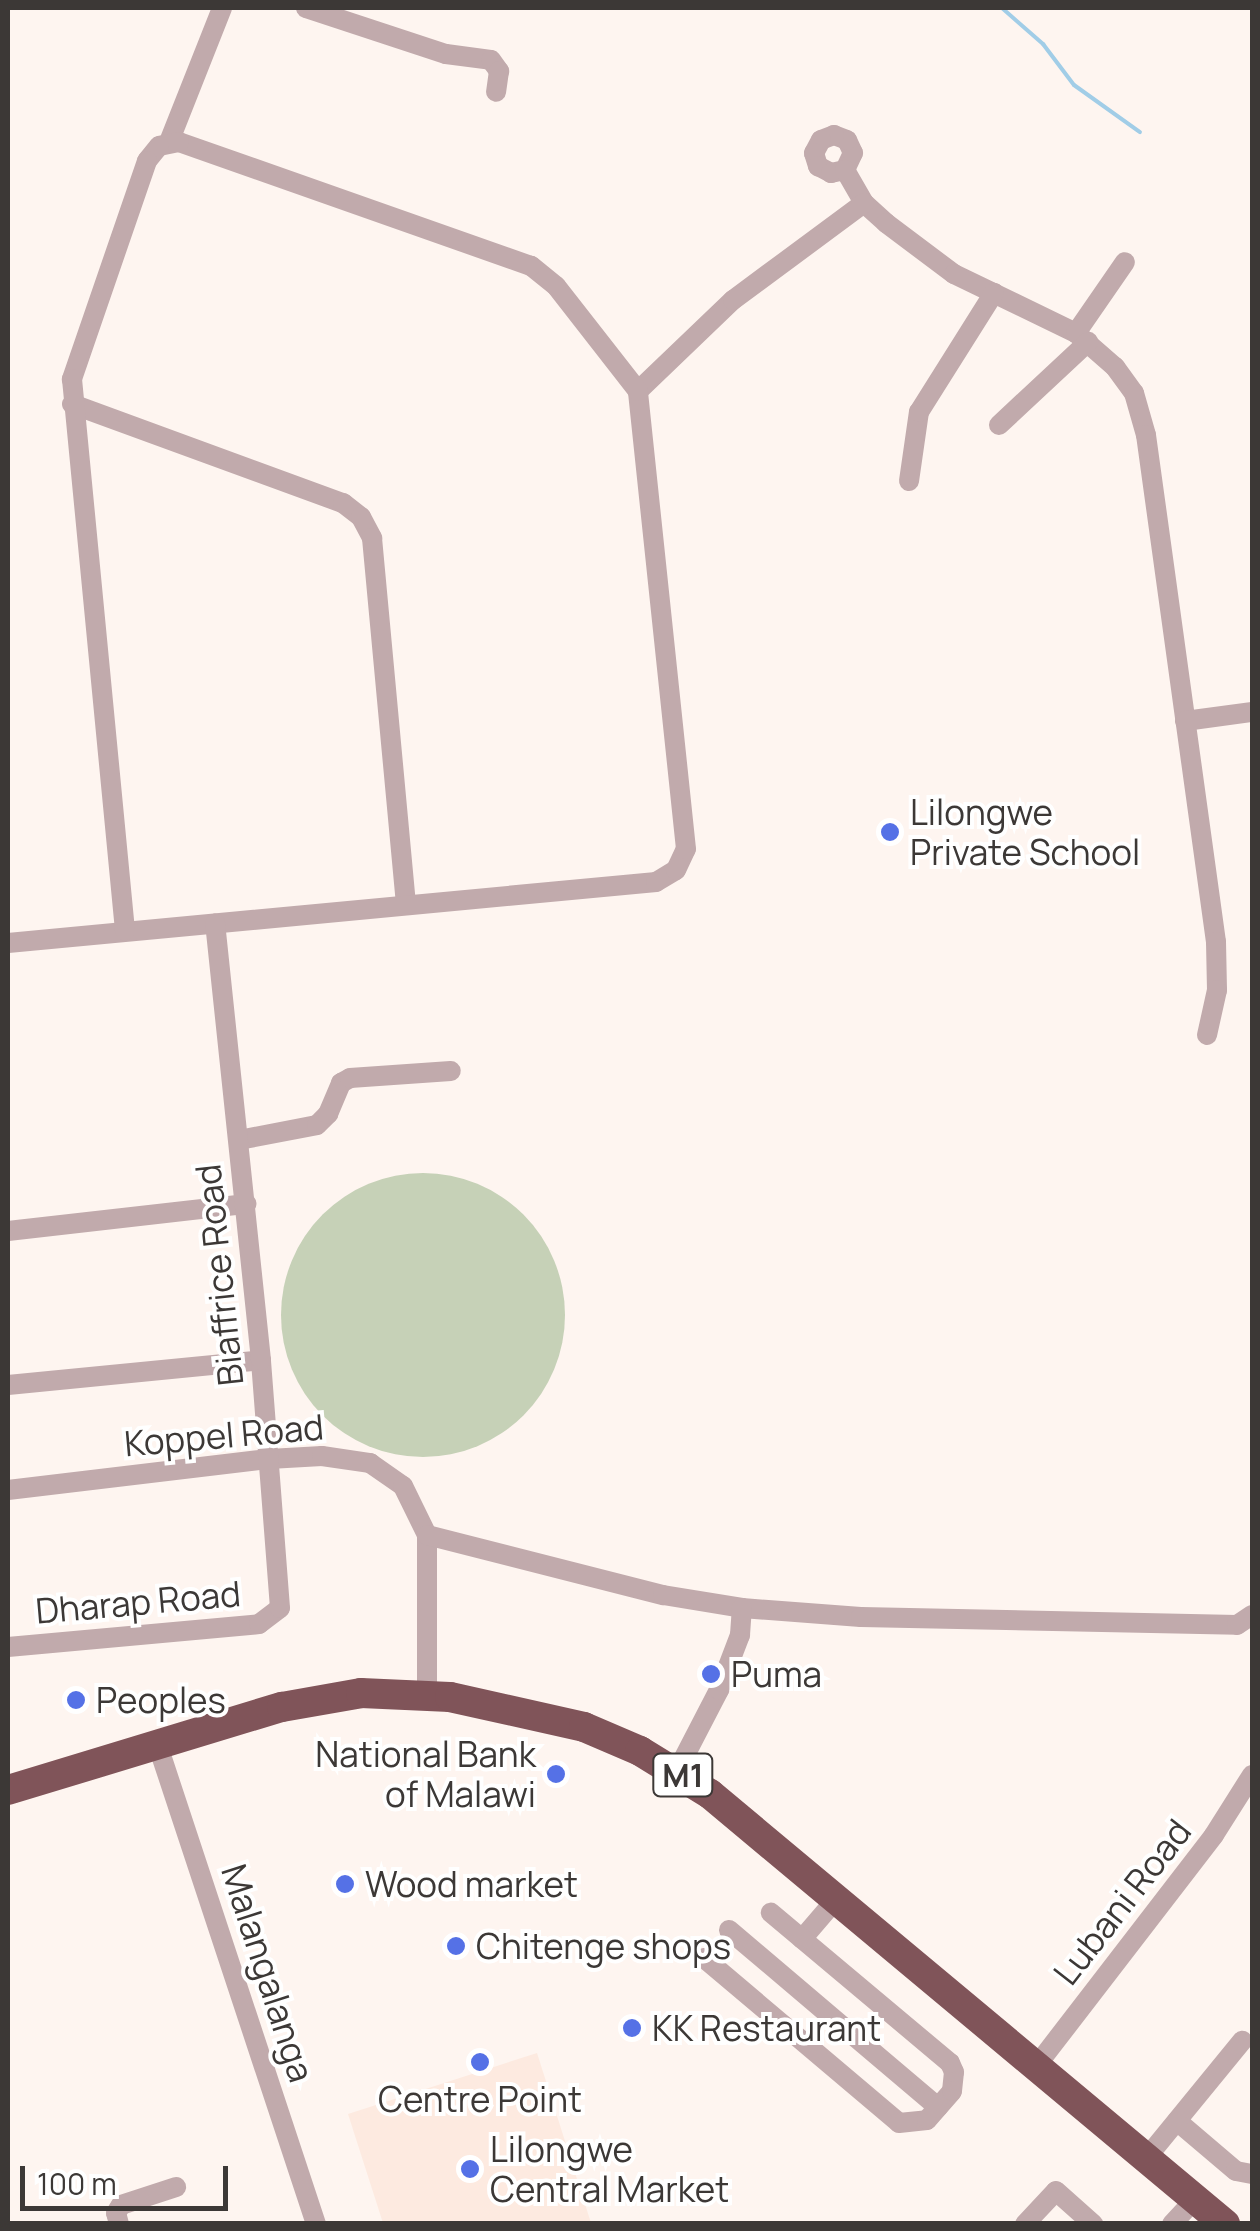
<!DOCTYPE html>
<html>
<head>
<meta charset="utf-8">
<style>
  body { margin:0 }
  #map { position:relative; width:1260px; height:2231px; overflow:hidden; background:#fef5f0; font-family:Manrope,sans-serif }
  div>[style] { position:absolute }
  .built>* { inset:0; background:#fdeae0 }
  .green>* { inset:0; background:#c6d1b7 }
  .round { border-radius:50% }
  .stream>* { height:4px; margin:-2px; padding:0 2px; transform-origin:2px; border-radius:2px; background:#a1cde7 }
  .minor>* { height:20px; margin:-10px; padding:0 10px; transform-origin:10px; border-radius:10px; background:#c1aaac }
  .highway>* { height:30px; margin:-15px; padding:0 15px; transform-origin:15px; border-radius:15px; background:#805459 }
  .dots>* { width:28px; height:28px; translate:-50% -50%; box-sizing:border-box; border:5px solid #fff; border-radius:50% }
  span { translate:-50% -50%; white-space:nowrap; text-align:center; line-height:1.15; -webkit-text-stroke:8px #fff; paint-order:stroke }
  .shield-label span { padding:2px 8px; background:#fff; border:2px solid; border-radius:8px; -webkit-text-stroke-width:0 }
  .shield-label { font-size:32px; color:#3c3836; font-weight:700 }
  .poi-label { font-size:35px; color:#3c3836 }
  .left { translate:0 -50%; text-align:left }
  .right { translate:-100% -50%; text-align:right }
  .street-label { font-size:35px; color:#3c3836 }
  .frame { position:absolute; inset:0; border:10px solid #3c3836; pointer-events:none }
  .scale { position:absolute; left:20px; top:2166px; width:208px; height:45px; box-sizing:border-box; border:5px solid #3c3836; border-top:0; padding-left:12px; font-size:30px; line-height:35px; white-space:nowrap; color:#3c3836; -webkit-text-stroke:8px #fff; paint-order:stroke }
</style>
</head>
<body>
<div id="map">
  <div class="built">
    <div style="clip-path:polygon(537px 2053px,591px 2223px,383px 2223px,348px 2114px)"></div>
  </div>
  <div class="green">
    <div class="round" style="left:281px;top:1173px;width:284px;height:284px"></div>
  </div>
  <div class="stream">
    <div style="left:1002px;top:8px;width:55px;rotate:41.3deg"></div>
    <div style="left:1043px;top:44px;width:51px;rotate:52.9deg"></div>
    <div style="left:1074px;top:85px;width:81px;rotate:35.5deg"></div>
  </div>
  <div class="minor">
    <div style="left:306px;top:8px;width:147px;rotate:18.2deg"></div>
    <div style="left:446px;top:54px;width:45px;rotate:7.6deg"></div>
    <div style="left:491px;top:60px;width:14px;rotate:54deg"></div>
    <div style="left:499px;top:71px;width:21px;rotate:98deg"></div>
    <div style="left:169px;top:142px;width:144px;rotate:-68.4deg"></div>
    <div style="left:845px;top:170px;width:19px;rotate:-65deg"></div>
    <div style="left:853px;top:153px;width:14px;rotate:-115deg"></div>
    <div style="left:847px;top:140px;width:14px;rotate:-159deg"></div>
    <div style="left:834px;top:135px;width:14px;rotate:159deg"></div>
    <div style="left:821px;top:140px;width:15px;rotate:118deg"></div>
    <div style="left:814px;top:153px;width:14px;rotate:73deg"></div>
    <div style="left:818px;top:166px;width:15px;rotate:28deg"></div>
    <div style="left:831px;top:173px;width:14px;rotate:-12deg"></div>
    <div style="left:845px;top:170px;width:38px;rotate:60deg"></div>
    <div style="left:864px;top:203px;width:30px;rotate:42deg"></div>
    <div style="left:886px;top:223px;width:85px;rotate:36.9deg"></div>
    <div style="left:954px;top:274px;width:136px;rotate:25.8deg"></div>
    <div style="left:1076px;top:333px;width:52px;rotate:41.1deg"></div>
    <div style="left:1115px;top:367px;width:32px;rotate:54deg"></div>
    <div style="left:1134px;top:393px;width:44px;rotate:74.1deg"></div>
    <div style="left:1146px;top:435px;width:512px;rotate:82.14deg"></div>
    <div style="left:1216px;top:942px;width:48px;rotate:88.8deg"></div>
    <div style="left:1217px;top:990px;width:46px;rotate:102.5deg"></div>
    <div style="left:1076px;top:333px;width:86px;rotate:-55.4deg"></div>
    <div style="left:638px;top:391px;width:132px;rotate:-43.8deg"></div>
    <div style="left:733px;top:300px;width:163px;rotate:-36.5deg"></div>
    <div style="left:72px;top:404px;width:289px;rotate:20.1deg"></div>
    <div style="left:343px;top:503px;width:23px;rotate:38deg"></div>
    <div style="left:361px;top:517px;width:24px;rotate:62deg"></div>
    <div style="left:372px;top:538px;width:368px;rotate:84.7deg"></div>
    <div style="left:999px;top:425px;width:122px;rotate:-43deg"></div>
    <div style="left:909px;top:481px;width:70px;rotate:-81.8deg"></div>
    <div style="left:919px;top:412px;width:141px;rotate:-57.8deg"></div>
    <div style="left:1185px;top:721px;width:68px;rotate:-7.7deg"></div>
    <div style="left:8px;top:943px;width:651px;rotate:-5.38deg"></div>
    <div style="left:656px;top:882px;width:23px;rotate:-31deg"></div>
    <div style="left:676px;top:870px;width:23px;rotate:-65deg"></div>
    <div style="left:686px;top:849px;width:461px;rotate:-96deg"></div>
    <div style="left:638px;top:391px;width:133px;rotate:-128deg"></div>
    <div style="left:556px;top:286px;width:32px;rotate:-141deg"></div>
    <div style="left:531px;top:266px;width:373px;rotate:-160.6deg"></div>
    <div style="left:179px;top:142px;width:20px;rotate:169deg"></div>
    <div style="left:159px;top:146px;width:19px;rotate:129deg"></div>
    <div style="left:147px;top:161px;width:231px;rotate:109deg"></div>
    <div style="left:72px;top:379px;width:554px;rotate:84.51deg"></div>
    <div style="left:239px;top:1140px;width:79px;rotate:-10.9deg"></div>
    <div style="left:317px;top:1125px;width:16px;rotate:-45deg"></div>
    <div style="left:328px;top:1114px;width:34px;rotate:-67deg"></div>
    <div style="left:341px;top:1083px;width:10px;rotate:-29deg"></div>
    <div style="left:350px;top:1078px;width:101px;rotate:-4deg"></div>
    <div style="left:8px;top:1231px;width:240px;rotate:-6.5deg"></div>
    <div style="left:8px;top:1385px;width:254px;rotate:-5.6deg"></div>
    <div style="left:8px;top:1490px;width:263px;rotate:-6.8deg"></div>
    <div style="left:269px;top:1459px;width:53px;rotate:-3.2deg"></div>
    <div style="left:322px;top:1456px;width:49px;rotate:8.3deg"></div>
    <div style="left:370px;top:1463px;width:40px;rotate:34.9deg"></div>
    <div style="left:403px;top:1486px;width:55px;rotate:63.9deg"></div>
    <div style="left:427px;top:1535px;width:159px;rotate:90deg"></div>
    <div style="left:427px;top:1535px;width:244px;rotate:14.3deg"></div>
    <div style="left:663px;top:1595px;width:80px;rotate:9.3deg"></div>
    <div style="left:742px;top:1608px;width:119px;rotate:4.3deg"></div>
    <div style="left:861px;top:1617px;width:376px;rotate:1.2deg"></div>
    <div style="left:1237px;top:1625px;width:18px;rotate:-34deg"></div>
    <div style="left:8px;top:1647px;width:252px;rotate:-5.2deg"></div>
    <div style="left:259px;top:1624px;width:26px;rotate:-37deg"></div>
    <div style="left:280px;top:1608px;width:249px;rotate:-94.4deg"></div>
    <div style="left:261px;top:1360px;width:439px;rotate:-96deg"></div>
    <div style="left:157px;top:1743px;width:507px;rotate:71.71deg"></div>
    <div style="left:677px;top:1771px;width:91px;rotate:-62.6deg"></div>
    <div style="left:719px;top:1690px;width:59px;rotate:-69.1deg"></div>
    <div style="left:740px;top:1635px;width:27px;rotate:-86deg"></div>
    <div style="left:729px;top:1930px;width:274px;rotate:40.3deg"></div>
    <div style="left:802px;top:1939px;width:55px;rotate:-49.4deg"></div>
    <div style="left:704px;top:1958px;width:255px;rotate:40.2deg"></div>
    <div style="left:899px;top:2123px;width:28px;rotate:-6deg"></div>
    <div style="left:927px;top:2120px;width:38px;rotate:-49deg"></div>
    <div style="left:952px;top:2091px;width:19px;rotate:-84deg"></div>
    <div style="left:954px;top:2072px;width:10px;rotate:-114deg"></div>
    <div style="left:950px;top:2063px;width:234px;rotate:-140deg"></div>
    <div style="left:1037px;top:2065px;width:290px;rotate:-52.4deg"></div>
    <div style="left:1214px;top:1835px;width:71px;rotate:-57.7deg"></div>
    <div style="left:1177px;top:2121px;width:77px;rotate:40.3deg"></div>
    <div style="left:1236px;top:2171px;width:16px;rotate:11deg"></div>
    <div style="left:1148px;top:2156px;width:149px;rotate:-50.7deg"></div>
    <div style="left:119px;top:2224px;width:11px;rotate:-105deg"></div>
    <div style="left:116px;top:2213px;width:9px;rotate:-58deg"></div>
    <div style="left:121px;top:2205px;width:58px;rotate:-18.1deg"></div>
    <div style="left:1025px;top:2224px;width:45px;rotate:-46.8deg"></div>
    <div style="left:1056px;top:2191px;width:50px;rotate:41.7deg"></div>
    <div style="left:1172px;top:2224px;width:35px;rotate:-47deg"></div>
  </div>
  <div class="highway">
    <div style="left:8px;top:1790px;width:286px;rotate:-16.9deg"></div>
    <div style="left:282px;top:1707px;width:80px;rotate:-10deg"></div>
    <div style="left:361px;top:1693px;width:89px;rotate:2.6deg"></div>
    <div style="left:450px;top:1697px;width:137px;rotate:12.6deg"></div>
    <div style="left:584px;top:1727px;width:61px;rotate:23.2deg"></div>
    <div style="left:640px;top:1751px;width:82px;rotate:31.6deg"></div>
    <div style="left:710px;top:1794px;width:671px;rotate:39.86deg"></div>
  </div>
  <div class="dots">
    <div style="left:890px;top:832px;background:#5571e6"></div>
    <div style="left:711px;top:1674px;background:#5571e6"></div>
    <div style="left:76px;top:1700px;background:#5571e6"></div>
    <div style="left:556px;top:1774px;background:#5571e6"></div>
    <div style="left:345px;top:1884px;background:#5571e6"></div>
    <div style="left:456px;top:1946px;background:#5571e6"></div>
    <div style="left:632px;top:2028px;background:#5571e6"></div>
    <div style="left:480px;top:2062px;background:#5571e6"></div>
    <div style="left:470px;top:2169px;background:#5571e6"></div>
  </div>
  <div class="shield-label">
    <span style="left:683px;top:1775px">M1</span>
  </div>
  <div class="poi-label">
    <span class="left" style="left:910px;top:832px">Lilongwe<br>Private School</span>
    <span class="left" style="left:731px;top:1674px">Puma</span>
    <span class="left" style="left:96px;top:1700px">Peoples</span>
    <span class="right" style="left:536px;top:1774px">National Bank<br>of Malawi</span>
    <span class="left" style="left:365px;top:1884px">Wood market</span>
    <span class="left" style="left:476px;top:1946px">Chitenge shops</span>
    <span class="left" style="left:652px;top:2028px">KK Restaurant</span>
    <span style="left:480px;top:2099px">Centre Point</span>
    <span class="left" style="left:490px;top:2169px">Lilongwe<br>Central Market</span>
  </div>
  <div class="street-label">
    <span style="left:219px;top:1275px;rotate:-96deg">Biaffrice Road</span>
    <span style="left:224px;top:1435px;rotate:-5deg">Koppel Road</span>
    <span style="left:138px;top:1602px;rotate:-5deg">Dharap Road</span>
    <span style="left:1122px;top:1902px;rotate:-52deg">Lubani Road</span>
    <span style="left:268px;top:1973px;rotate:72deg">Malangalanga</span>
  </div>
  <div class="frame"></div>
  <div class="scale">100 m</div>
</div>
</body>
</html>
